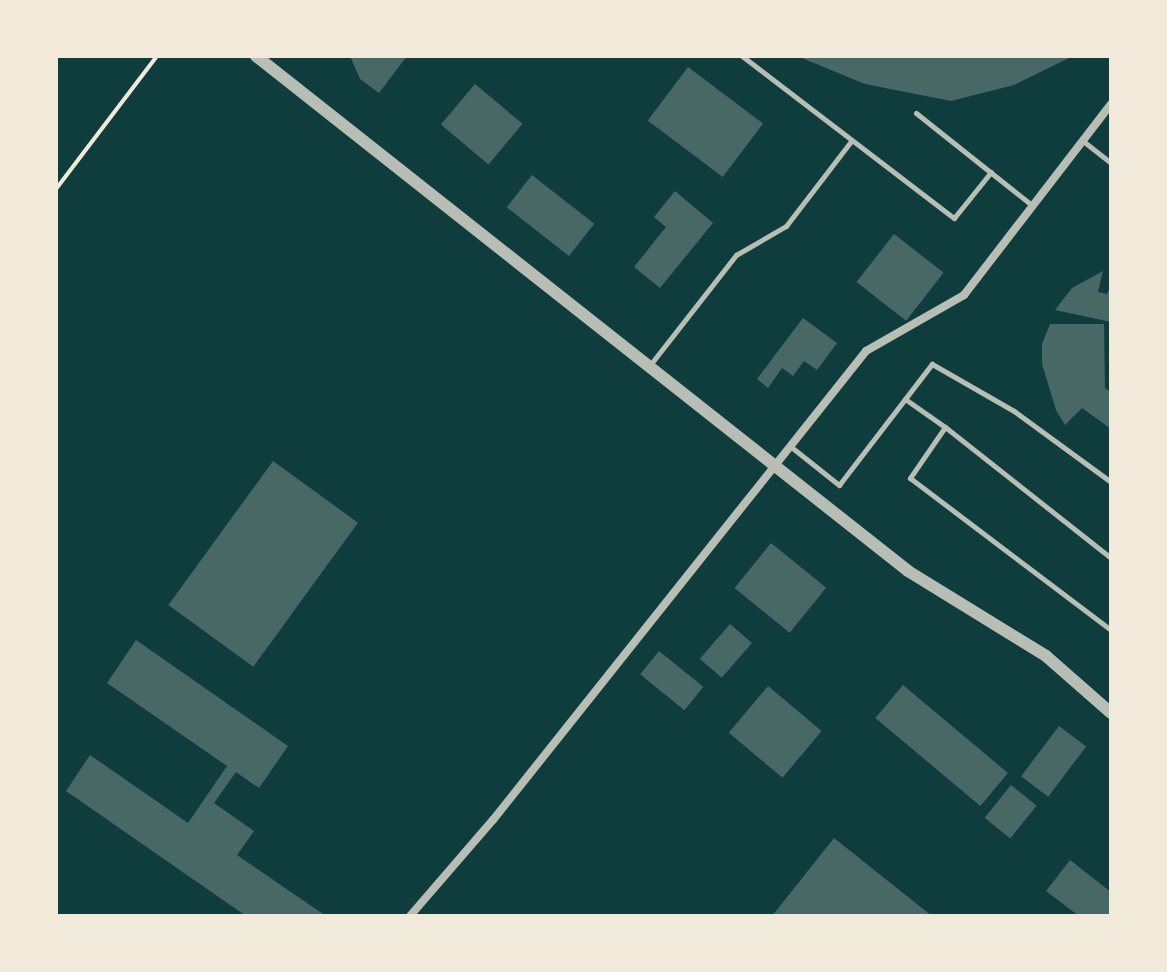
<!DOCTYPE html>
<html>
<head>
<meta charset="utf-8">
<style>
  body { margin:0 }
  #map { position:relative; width:1167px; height:972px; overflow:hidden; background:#0f3d3e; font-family:"Fira Sans Condensed",sans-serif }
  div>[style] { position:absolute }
  .building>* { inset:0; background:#486865; transform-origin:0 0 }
  .path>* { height:4px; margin:-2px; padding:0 2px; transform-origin:2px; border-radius:2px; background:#f1e9da }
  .service>* { height:5px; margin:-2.5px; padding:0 2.5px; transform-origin:2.5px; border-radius:2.5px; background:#b8beb3 }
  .minor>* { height:8px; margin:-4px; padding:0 4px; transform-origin:4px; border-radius:4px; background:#b8beb3 }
  .tertiary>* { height:12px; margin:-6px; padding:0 6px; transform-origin:6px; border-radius:6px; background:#b8beb3 }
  span { translate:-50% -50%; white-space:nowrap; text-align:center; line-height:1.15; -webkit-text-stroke:8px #f1e9da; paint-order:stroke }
  .frame { position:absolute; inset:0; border:58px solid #f1e9da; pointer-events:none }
</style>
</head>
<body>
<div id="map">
  <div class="building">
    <div style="clip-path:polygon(350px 56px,407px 56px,379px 93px,360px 79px)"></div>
    <div style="clip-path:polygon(797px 56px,1073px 56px,1014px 85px,951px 101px,865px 84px)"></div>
    <div style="left:688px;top:67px;width:94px;height:67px;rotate:37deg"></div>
    <div style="left:475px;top:84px;width:62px;height:53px;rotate:40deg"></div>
    <div style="left:532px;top:175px;width:79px;height:41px;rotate:38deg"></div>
    <div style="clip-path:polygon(675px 191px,713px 223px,660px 288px,634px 267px,666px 227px,654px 217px)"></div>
    <div style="left:894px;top:234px;width:63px;height:61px;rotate:38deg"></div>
    <div style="clip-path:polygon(1103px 271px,1098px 292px,1107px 294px,1111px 284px,1111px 322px,1055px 310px,1072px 288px)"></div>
    <div style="clip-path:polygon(803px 318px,837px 343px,817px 370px,804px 361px,793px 376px,782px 368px,768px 388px,757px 379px)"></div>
    <div style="clip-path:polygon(1050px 324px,1104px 324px,1105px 388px,1111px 392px,1111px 429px,1082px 408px,1065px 425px,1056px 410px,1042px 364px,1042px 344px)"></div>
    <div style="left:273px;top:461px;width:105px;height:178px;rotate:36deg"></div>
    <div style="left:771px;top:543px;width:71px;height:58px;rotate:39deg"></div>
    <div style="left:730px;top:624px;width:29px;height:46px;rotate:41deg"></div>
    <div style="clip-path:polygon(136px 640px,288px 746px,259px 788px,236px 772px,214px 803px,254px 831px,237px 855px,326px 916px,246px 916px,66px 791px,90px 755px,188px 823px,227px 766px,107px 683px)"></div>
    <div style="left:659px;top:651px;width:57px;height:30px;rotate:39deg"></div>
    <div style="left:903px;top:685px;width:137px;height:43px;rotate:40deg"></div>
    <div style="left:768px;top:686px;width:70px;height:61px;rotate:40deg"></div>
    <div style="left:1059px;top:726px;width:34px;height:63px;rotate:37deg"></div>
    <div style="left:1011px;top:785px;width:33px;height:42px;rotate:39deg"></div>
    <div style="clip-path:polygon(834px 838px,932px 916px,772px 916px)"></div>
    <div style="clip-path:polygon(1070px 860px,1111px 892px,1111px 916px,1079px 916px,1046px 891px)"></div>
  </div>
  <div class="path">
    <div style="left:56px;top:189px;width:167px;rotate:-52.8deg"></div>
  </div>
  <div class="service">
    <div style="left:742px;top:56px;width:267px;rotate:37.4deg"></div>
    <div style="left:954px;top:218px;width:59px;rotate:-51.2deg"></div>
    <div style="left:916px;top:113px;width:149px;rotate:38.5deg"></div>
    <div style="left:1083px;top:141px;width:36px;rotate:38deg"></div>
    <div style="left:650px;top:365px;width:140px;rotate:-52deg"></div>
    <div style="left:736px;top:255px;width:58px;rotate:-30.1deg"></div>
    <div style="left:786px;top:226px;width:108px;rotate:-52.5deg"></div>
    <div style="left:905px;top:399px;width:49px;rotate:35deg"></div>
    <div style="left:790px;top:446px;width:63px;rotate:38.5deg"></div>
    <div style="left:839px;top:485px;width:153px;rotate:-52.5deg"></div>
    <div style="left:932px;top:364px;width:95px;rotate:29.8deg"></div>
    <div style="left:1014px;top:411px;width:120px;rotate:36.2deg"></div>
    <div style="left:1111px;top:558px;width:211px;rotate:-141.7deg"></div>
    <div style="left:945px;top:427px;width:62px;rotate:124.5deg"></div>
    <div style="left:910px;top:478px;width:252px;rotate:37.1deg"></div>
  </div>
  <div class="minor">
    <div style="left:410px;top:916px;width:127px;rotate:-49.2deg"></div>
    <div style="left:493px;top:820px;width:599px;rotate:-51.5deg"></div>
    <div style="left:866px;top:351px;width:113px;rotate:-29.7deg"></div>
    <div style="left:964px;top:295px;width:241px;rotate:-52.4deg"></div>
  </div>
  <div class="tertiary">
    <div style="left:256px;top:56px;width:831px;rotate:38.3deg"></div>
    <div style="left:908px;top:571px;width:162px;rotate:31.6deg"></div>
    <div style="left:1046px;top:656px;width:86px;rotate:41.2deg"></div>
  </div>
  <div class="frame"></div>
</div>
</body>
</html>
